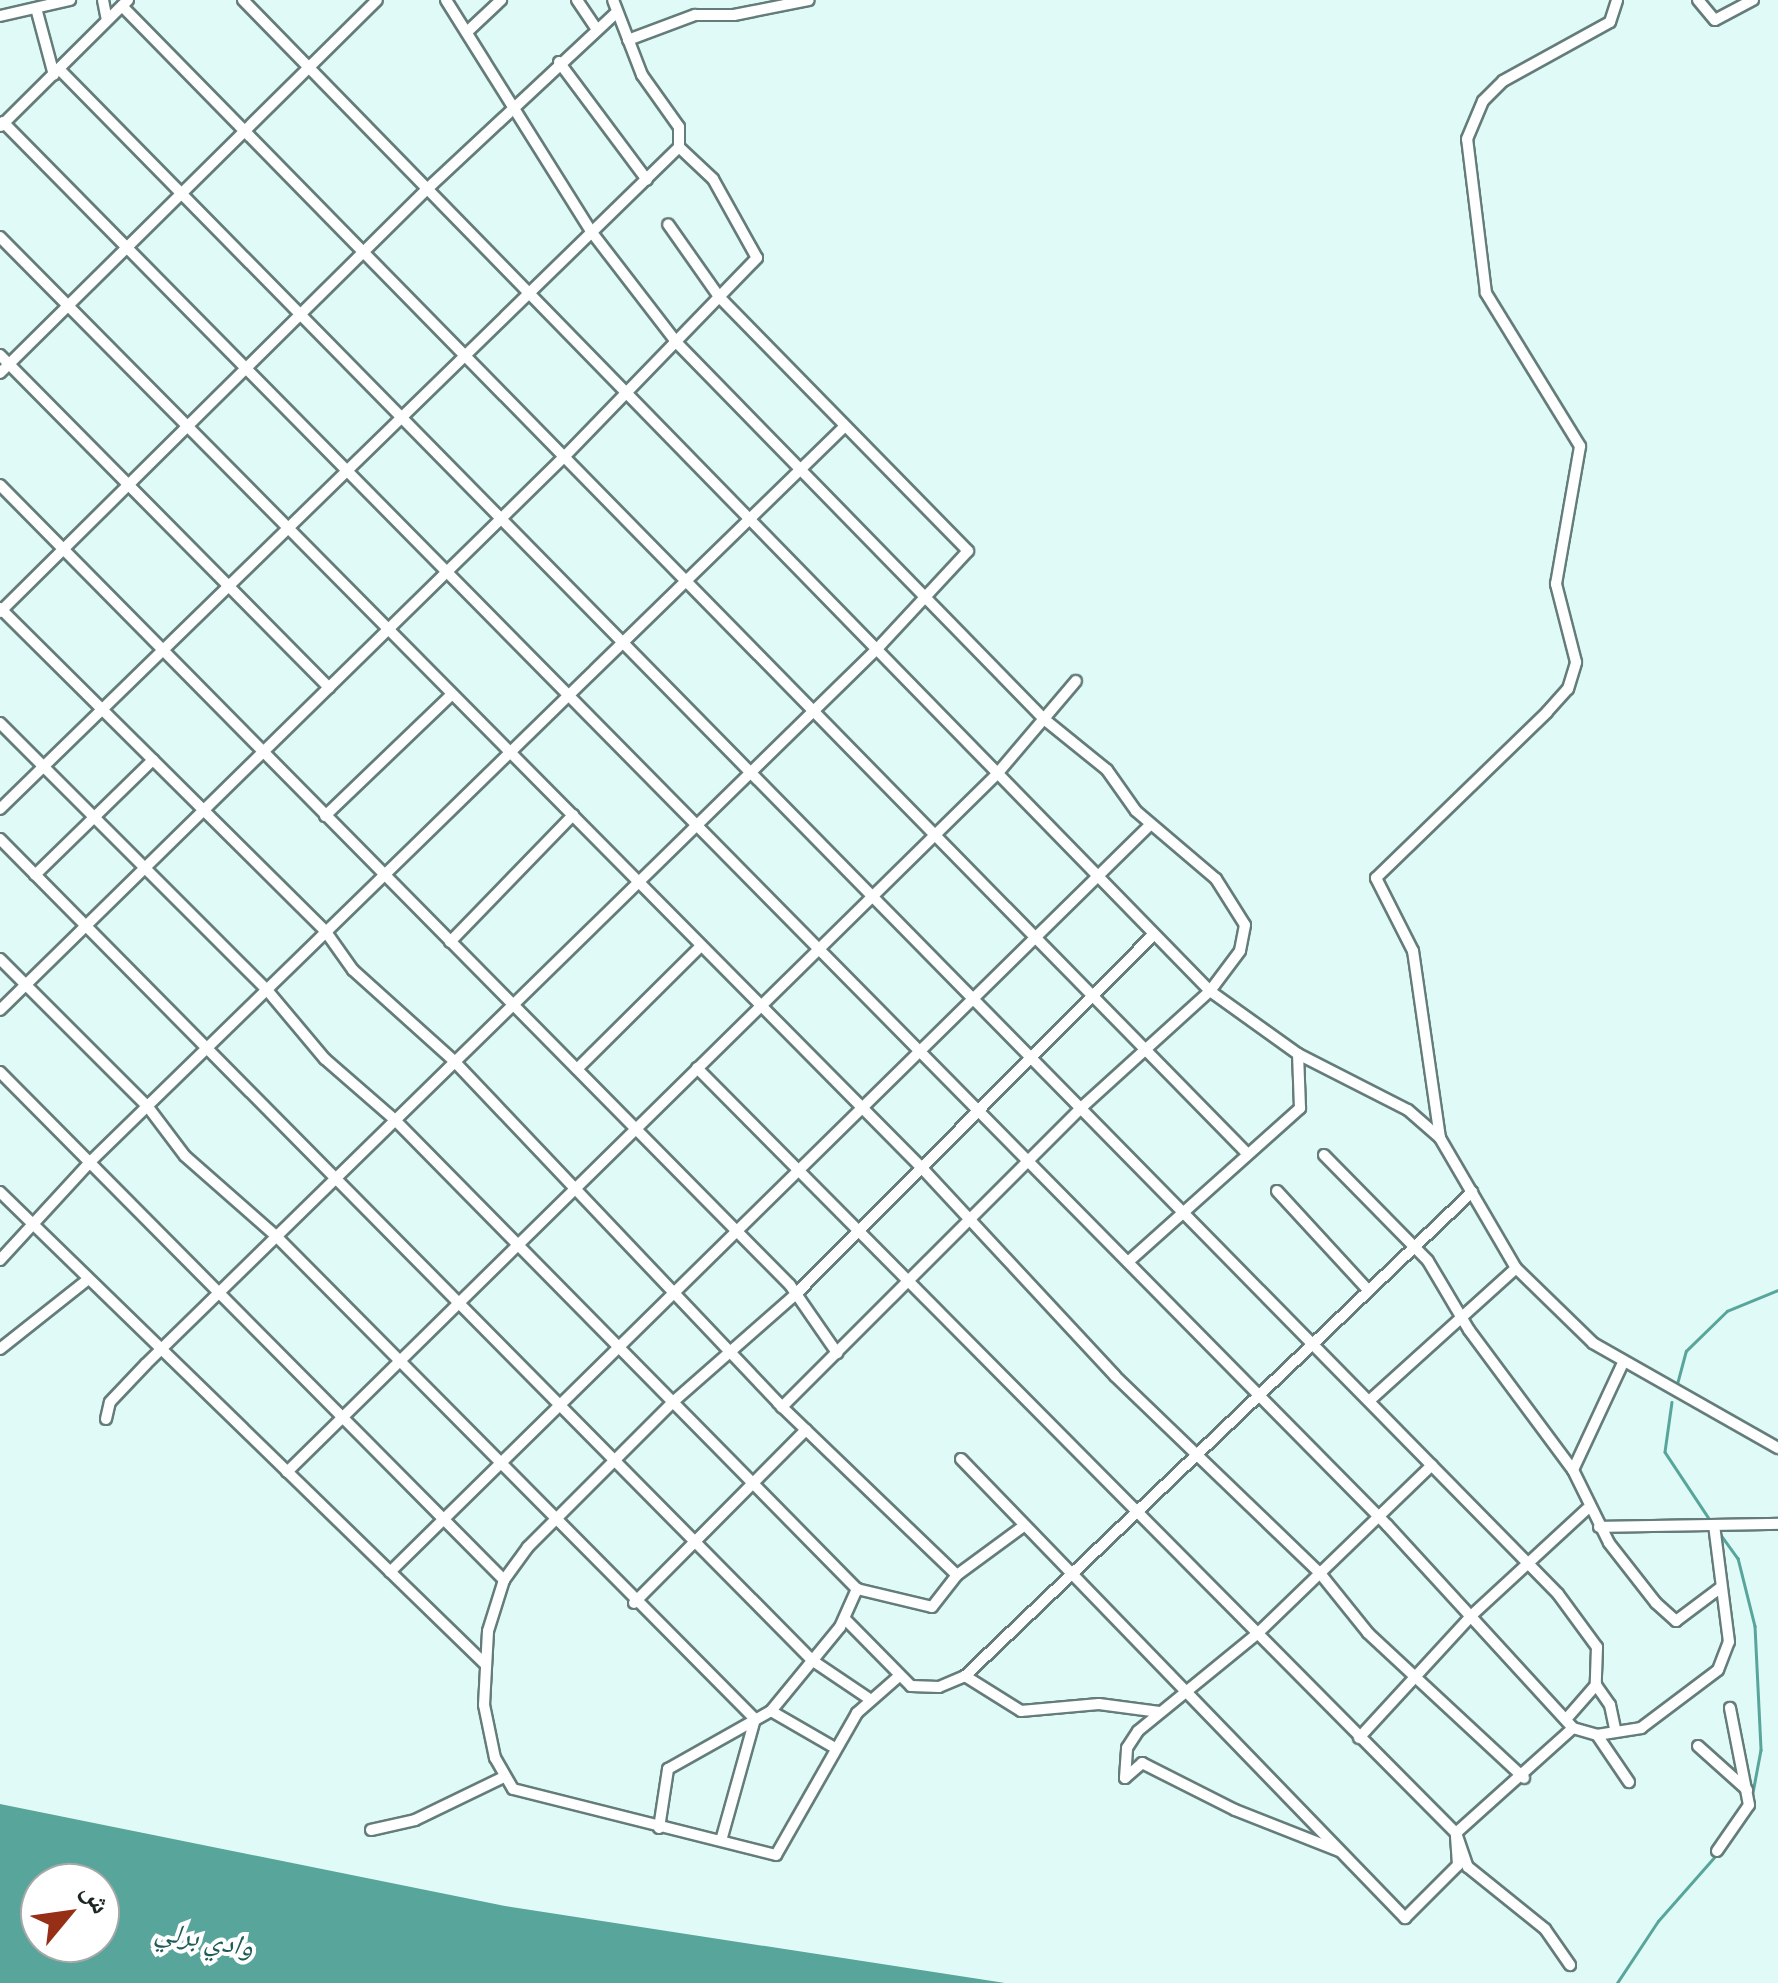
<!DOCTYPE html>
<html>
<head>
<meta charset="utf-8">
<style>
  body { margin:0 }
  #map { position:relative; width:1778px; height:1983px; overflow:hidden; background:#e0fbf7; font-family:Overpass,"Noto Naskh Arabic",sans-serif }
  div>[style] { position:absolute }
  .water>* { inset:0; background:#58a59b }
  .stream>* { height:2.5px; margin:-1.25px; padding:0 1.25px; transform-origin:1.25px; border-radius:1.25px; background:#58a59b }
  .roads { filter:drop-shadow(2px 0 #657d7a) drop-shadow(-2px 0 #657d7a) drop-shadow(0 2px #657d7a) drop-shadow(0 -2px #657d7a) }
  .minor>* { height:10px; margin:-5px; padding:0 5px; transform-origin:5px; border-radius:5px; background:#fff }
  span { translate:-50% -50%; white-space:nowrap; text-align:center; line-height:1.15; -webkit-text-stroke:8px #fff; paint-order:stroke }
  .water-label { font-size:28px; color:#1d5d56; font-style:italic }
  .north { position:absolute; left:20px; top:1863px; width:100px; height:100px; box-sizing:border-box; background:#fff; border:2px solid #a4a8a7; border-radius:50%; rotate:61deg; font-size:28px; font-weight:700; line-height:40px; text-align:center; color:#1c2624 }
  .north::after { content:''; display:block; margin:auto; width:35px; height:45px; background:#972f16; clip-path:polygon(50% 0,100% 100%,50% 72%,0 100%) }
</style>
</head>
<body>
<div id="map">
  <div class="water">
    <div style="clip-path:polygon(evenodd,0 1804px,505px 1906px,1005px 1983px,0 1983px,0 1804px,40px 1883px,100px 1883px,100px 1943px,40px 1943px,40px 1883px)"></div>
  </div>
  <div class="stream">
    <div style="left:1677px;top:1384px;width:34px;rotate:-75deg"></div>
    <div style="left:1686px;top:1351px;width:57px;rotate:-44.3deg"></div>
    <div style="left:1727px;top:1311px;width:55px;rotate:-22.4deg"></div>
    <div style="left:1672px;top:1402px;width:50px;rotate:98deg"></div>
    <div style="left:1665px;top:1452px;width:82px;rotate:56.5deg"></div>
    <div style="left:1721px;top:1535px;width:29px;rotate:54deg"></div>
    <div style="left:1738px;top:1558px;width:70px;rotate:76deg"></div>
    <div style="left:1755px;top:1626px;width:124px;rotate:87.2deg"></div>
    <div style="left:1761px;top:1750px;width:49px;rotate:100.6deg"></div>
    <div style="left:1732px;top:1837px;width:32px;rotate:-55deg"></div>
    <div style="left:1617px;top:1983px;width:74px;rotate:-56.5deg"></div>
    <div style="left:1658px;top:1921px;width:89px;rotate:-48.6deg"></div>
  </div>
  <div class="roads">
    <div class="minor">
      <div style="left:103px;top:0;width:20px;rotate:79deg"></div>
      <div style="left:243px;top:0;width:1385px;rotate:45.7deg"></div>
      <div style="left:1210px;top:991px;width:108px;rotate:35.6deg"></div>
      <div style="left:1298px;top:1054px;width:123px;rotate:27deg"></div>
      <div style="left:1408px;top:1110px;width:43px;rotate:41.2deg"></div>
      <div style="left:1440px;top:1138px;width:151px;rotate:59.7deg"></div>
      <div style="left:1516px;top:1268px;width:107px;rotate:44.2deg"></div>
      <div style="left:1593px;top:1343px;width:213px;rotate:29.6deg"></div>
      <div style="left:446px;top:0;width:271px;rotate:57.9deg"></div>
      <div style="left:590px;top:230px;width:143px;rotate:52.4deg"></div>
      <div style="left:677px;top:343px;width:525px;rotate:45.69deg"></div>
      <div style="left:1044px;top:719px;width:81px;rotate:39deg"></div>
      <div style="left:1107px;top:770px;width:50px;rotate:54.7deg"></div>
      <div style="left:1136px;top:811px;width:105px;rotate:40.4deg"></div>
      <div style="left:1216px;top:879px;width:54px;rotate:57.8deg"></div>
      <div style="left:1245px;top:925px;width:26px;rotate:101deg"></div>
      <div style="left:1240px;top:951px;width:50px;rotate:126.9deg"></div>
      <div style="left:1210px;top:991px;width:171px;rotate:137.8deg"></div>
      <div style="left:1083px;top:1106px;width:426px;rotate:135deg"></div>
      <div style="left:577px;top:0;width:32px;rotate:56deg"></div>
      <div style="left:1698px;top:0;width:26px;rotate:50deg"></div>
      <div style="left:1715px;top:20px;width:43px;rotate:-27.8deg"></div>
      <div style="left:122px;top:6px;width:1605px;rotate:45.56deg"></div>
      <div style="left:36px;top:8px;width:69px;rotate:75deg"></div>
      <div style="left:0;top:16px;width:72px;rotate:-12.9deg"></div>
      <div style="left:467px;top:32px;width:47px;rotate:-43.3deg"></div>
      <div style="left:628px;top:40px;width:72px;rotate:-20.5deg"></div>
      <div style="left:695px;top:15px;width:39px"></div>
      <div style="left:734px;top:15px;width:76px;rotate:-11.3deg"></div>
      <div style="left:559px;top:62px;width:147px;rotate:53.3deg"></div>
      <div style="left:59px;top:69px;width:2138px;rotate:45.49deg"></div>
      <div style="left:1558px;top:1594px;width:66px;rotate:53.7deg"></div>
      <div style="left:1597px;top:1647px;width:38px;rotate:92deg"></div>
      <div style="left:1596px;top:1685px;width:24px;rotate:55deg"></div>
      <div style="left:1610px;top:1705px;width:25px;rotate:78deg"></div>
      <div style="left:3px;top:122px;width:1971px;rotate:45.39deg"></div>
      <div style="left:1387px;top:1525px;width:275px;rotate:47.5deg"></div>
      <div style="left:1573px;top:1728px;width:25px;rotate:16deg"></div>
      <div style="left:1597px;top:1735px;width:45px;rotate:-9deg"></div>
      <div style="left:1641px;top:1728px;width:96px;rotate:-37deg"></div>
      <div style="left:1718px;top:1670px;width:30px;rotate:-69deg"></div>
      <div style="left:1729px;top:1642px;width:118px;rotate:-97.3deg"></div>
      <div style="left:1px;top:126px;width:179px;rotate:-44.8deg"></div>
      <div style="left:0;top:237px;width:1309px;rotate:45.28deg"></div>
      <div style="left:921px;top:1167px;width:285px;rotate:47.1deg"></div>
      <div style="left:1115px;top:1376px;width:283px;rotate:43.9deg"></div>
      <div style="left:1319px;top:1572px;width:78px;rotate:51.2deg"></div>
      <div style="left:1368px;top:1633px;width:213px;rotate:42.9deg"></div>
      <div style="left:0;top:355px;width:468px;rotate:45.3deg"></div>
      <div style="left:0;top:373px;width:530px;rotate:-44.69deg"></div>
      <div style="left:0;top:485px;width:1124px;rotate:45.36deg"></div>
      <div style="left:790px;top:1285px;width:83px;rotate:55.3deg"></div>
      <div style="left:0;top:608px;width:460px;rotate:44.8deg"></div>
      <div style="left:326px;top:932px;width:47px;rotate:54.6deg"></div>
      <div style="left:353px;top:970px;width:135px;rotate:42deg"></div>
      <div style="left:453px;top:1060px;width:473px;rotate:46.5deg"></div>
      <div style="left:778px;top:1403px;width:248px;rotate:43.9deg"></div>
      <div style="left:0;top:612px;width:598px;rotate:-44.73deg"></div>
      <div style="left:425px;top:191px;width:261px;rotate:-43deg"></div>
      <div style="left:0;top:723px;width:378px;rotate:45deg"></div>
      <div style="left:267px;top:990px;width:90px;rotate:50deg"></div>
      <div style="left:325px;top:1059px;width:91px;rotate:41deg"></div>
      <div style="left:394px;top:1119px;width:660px;rotate:45.43deg"></div>
      <div style="left:857px;top:1589px;width:77px;rotate:13.5deg"></div>
      <div style="left:932px;top:1607px;width:41px;rotate:-52deg"></div>
      <div style="left:957px;top:1575px;width:84px;rotate:-36.3deg"></div>
      <div style="left:0;top:809px;width:948px;rotate:-44.27deg"></div>
      <div style="left:679px;top:147px;width:20px;rotate:-90deg"></div>
      <div style="left:679px;top:127px;width:64px;rotate:-125.4deg"></div>
      <div style="left:642px;top:75px;width:80px;rotate:-111.1deg"></div>
      <div style="left:325px;top:816px;width:176px;rotate:-43.8deg"></div>
      <div style="left:0;top:839px;width:1156px;rotate:45.32deg"></div>
      <div style="left:813px;top:1661px;width:66px;rotate:33.9deg"></div>
      <div style="left:35px;top:875px;width:165px;rotate:-44.3deg"></div>
      <div style="left:450px;top:942px;width:177px;rotate:-45.9deg"></div>
      <div style="left:0;top:959px;width:209px;rotate:45deg"></div>
      <div style="left:148px;top:1107px;width:61px;rotate:52.9deg"></div>
      <div style="left:185px;top:1156px;width:120px;rotate:41.3deg"></div>
      <div style="left:275px;top:1235px;width:682px;rotate:45.24deg"></div>
      <div style="left:755px;top:1719px;width:123px;rotate:105.6deg"></div>
      <div style="left:0;top:1010px;width:791px;rotate:-44.44deg"></div>
      <div style="left:565px;top:456px;width:276px;rotate:-45.9deg"></div>
      <div style="left:757px;top:258px;width:90px;rotate:-119.1deg"></div>
      <div style="left:713px;top:179px;width:47px;rotate:-136.7deg"></div>
      <div style="left:697px;top:1068px;width:1078px;rotate:45.23deg"></div>
      <div style="left:1456px;top:1833px;width:36px;rotate:71deg"></div>
      <div style="left:1468px;top:1867px;width:99px;rotate:38.8deg"></div>
      <div style="left:1545px;top:1929px;width:44px;rotate:55.2deg"></div>
      <div style="left:577px;top:1069px;width:175px;rotate:-44.8deg"></div>
      <div style="left:0;top:1072px;width:716px;rotate:45.23deg"></div>
      <div style="left:1440px;top:1138px;width:189px;rotate:-98.2deg"></div>
      <div style="left:1413px;top:951px;width:82px;rotate:-116.9deg"></div>
      <div style="left:1376px;top:878px;width:238px;rotate:-44.1deg"></div>
      <div style="left:1547px;top:712px;width:31px;rotate:-48deg"></div>
      <div style="left:1568px;top:689px;width:28px;rotate:-73deg"></div>
      <div style="left:1576px;top:662px;width:81px;rotate:-104.4deg"></div>
      <div style="left:1556px;top:584px;width:140px;rotate:-80.1deg"></div>
      <div style="left:1580px;top:446px;width:180px;rotate:-121.6deg"></div>
      <div style="left:1486px;top:293px;width:155px;rotate:-97deg"></div>
      <div style="left:1467px;top:139px;width:41px;rotate:-67.2deg"></div>
      <div style="left:1483px;top:101px;width:28px;rotate:-45deg"></div>
      <div style="left:1503px;top:81px;width:122px;rotate:-28.9deg"></div>
      <div style="left:1610px;top:22px;width:23px;rotate:-72deg"></div>
      <div style="left:1324px;top:1155px;width:148px;rotate:45.5deg"></div>
      <div style="left:1428px;top:1261px;width:80px;rotate:59.3deg"></div>
      <div style="left:1469px;top:1330px;width:174px;rotate:53.4deg"></div>
      <div style="left:1573px;top:1470px;width:81px;rotate:63.7deg"></div>
      <div style="left:1609px;top:1543px;width:76px;rotate:51.9deg"></div>
      <div style="left:1656px;top:1603px;width:27px;rotate:42deg"></div>
      <div style="left:1676px;top:1621px;width:55px;rotate:-36.9deg"></div>
      <div style="left:1277px;top:1191px;width:134px;rotate:47.4deg"></div>
      <div style="left:0;top:1192px;width:677px;rotate:44.22deg"></div>
      <div style="left:0;top:1260px;width:133px;rotate:-47.4deg"></div>
      <div style="left:90px;top:1162px;width:1054px;rotate:-44.27deg"></div>
      <div style="left:1128px;top:1262px;width:231px;rotate:-41.8deg"></div>
      <div style="left:1300px;top:1108px;width:54px;rotate:-92.1deg"></div>
      <div style="left:0;top:1349px;width:111px;rotate:-38.4deg"></div>
      <div style="left:1369px;top:1401px;width:198px;rotate:-42.1deg"></div>
      <div style="left:106px;top:1419px;width:17px;rotate:-77deg"></div>
      <div style="left:110px;top:1402px;width:52px;rotate:-46.5deg"></div>
      <div style="left:146px;top:1364px;width:1021px;rotate:-44.37deg"></div>
      <div style="left:876px;top:650px;width:135px;rotate:-47.1deg"></div>
      <div style="left:968px;top:551px;width:354px;rotate:-134.4deg"></div>
      <div style="left:720px;top:298px;width:90px;rotate:-125.1deg"></div>
      <div style="left:961px;top:1459px;width:639px;rotate:45.95deg"></div>
      <div style="left:1405px;top:1918px;width:75px;rotate:-45deg"></div>
      <div style="left:1458px;top:1865px;width:32px;rotate:-94deg"></div>
      <div style="left:1456px;top:1833px;width:157px;rotate:-41.9deg"></div>
      <div style="left:1573px;top:1470px;width:116px;rotate:-65deg"></div>
      <div style="left:287px;top:1472px;width:996px;rotate:-44.51deg"></div>
      <div style="left:997px;top:774px;width:122px;rotate:-49.7deg"></div>
      <div style="left:1599px;top:1527px;width:179px;rotate:-1deg"></div>
      <div style="left:390px;top:1572px;width:1066px;rotate:-44.51deg"></div>
      <div style="left:634px;top:1603px;width:244px;rotate:-45.2deg"></div>
      <div style="left:845px;top:1619px;width:94px;rotate:45.4deg"></div>
      <div style="left:911px;top:1686px;width:28px;rotate:2deg"></div>
      <div style="left:939px;top:1687px;width:28px;rotate:-23deg"></div>
      <div style="left:965px;top:1676px;width:701px;rotate:-43.67deg"></div>
      <div style="left:965px;top:1676px;width:66px;rotate:32deg"></div>
      <div style="left:1021px;top:1711px;width:78px;rotate:-5.1deg"></div>
      <div style="left:1099px;top:1704px;width:61px;rotate:7.6deg"></div>
      <div style="left:898px;top:1677px;width:55px;rotate:138.7deg"></div>
      <div style="left:857px;top:1713px;width:163px;rotate:119.7deg"></div>
      <div style="left:776px;top:1855px;width:271px;rotate:-165.9deg"></div>
      <div style="left:513px;top:1789px;width:36px;rotate:-120deg"></div>
      <div style="left:495px;top:1758px;width:54px;rotate:-101.7deg"></div>
      <div style="left:484px;top:1705px;width:74px;rotate:-86.9deg"></div>
      <div style="left:488px;top:1631px;width:53px;rotate:-72.6deg"></div>
      <div style="left:504px;top:1580px;width:41px;rotate:-54deg"></div>
      <div style="left:528px;top:1547px;width:205px;rotate:-45deg"></div>
      <div style="left:673px;top:1402px;width:164px;rotate:-41.3deg"></div>
      <div style="left:796px;top:1294px;width:506px;rotate:-45.16deg"></div>
      <div style="left:771px;top:1711px;width:74px;rotate:30deg"></div>
      <div style="left:1568px;top:1717px;width:43px;rotate:-48.8deg"></div>
      <div style="left:1597px;top:1735px;width:57px;rotate:55.8deg"></div>
      <div style="left:1359px;top:1738px;width:167px;rotate:-47.4deg"></div>
      <div style="left:1472px;top:1615px;width:156px;rotate:-42.7deg"></div>
      <div style="left:1698px;top:1746px;width:66px;rotate:41.9deg"></div>
      <div style="left:1125px;top:1778px;width:30px;rotate:-86deg"></div>
      <div style="left:1127px;top:1748px;width:20px;rotate:-57deg"></div>
      <div style="left:1138px;top:1731px;width:154px;rotate:-39.2deg"></div>
      <div style="left:1257px;top:1634px;width:243px;rotate:-44deg"></div>
      <div style="left:1125px;top:1778px;width:23px;rotate:-41deg"></div>
      <div style="left:1142px;top:1763px;width:104px;rotate:26.8deg"></div>
      <div style="left:1235px;top:1810px;width:112px;rotate:21.5deg"></div>
      <div style="left:659px;top:1828px;width:60px;rotate:-81.3deg"></div>
      <div style="left:668px;top:1769px;width:118px;rotate:-29.4deg"></div>
      <div style="left:771px;top:1711px;width:109px;rotate:-50.6deg"></div>
      <div style="left:840px;top:1627px;width:42px;rotate:-65.9deg"></div>
      <div style="left:371px;top:1830px;width:45px;rotate:-12.8deg"></div>
      <div style="left:415px;top:1820px;width:97px;rotate:-25.8deg"></div>
      <div style="left:1717px;top:1851px;width:56px;rotate:-55.2deg"></div>
      <div style="left:1749px;top:1805px;width:99px;rotate:-101.1deg"></div>
    </div>
  </div>
  <div class="water-label">
    <span style="left:204px;top:1941px;rotate:10deg">وادي برلي</span>
  </div>
  <div class="north">ش</div>
</div>
</body>
</html>
